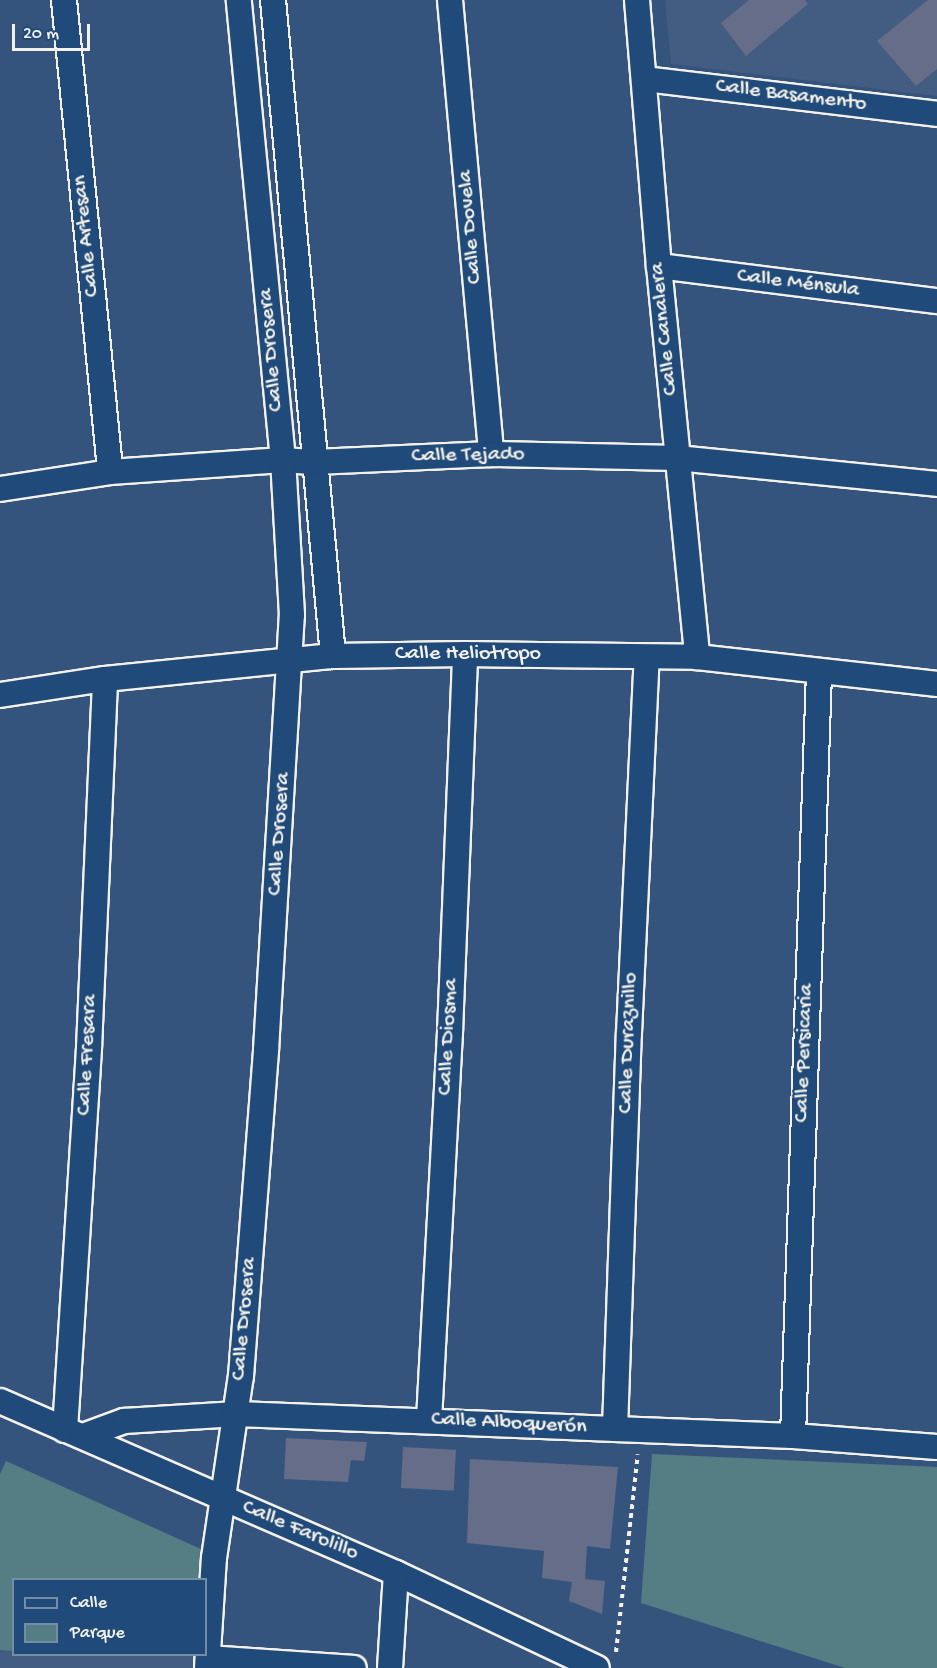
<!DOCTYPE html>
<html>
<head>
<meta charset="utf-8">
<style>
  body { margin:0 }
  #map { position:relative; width:937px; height:1668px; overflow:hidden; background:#34547e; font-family:"Gochi Hand",sans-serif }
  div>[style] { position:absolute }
  .built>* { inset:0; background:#435c81 }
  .green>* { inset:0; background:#557e84 }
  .building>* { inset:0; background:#656d89; transform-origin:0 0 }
  .path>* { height:4px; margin-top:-2px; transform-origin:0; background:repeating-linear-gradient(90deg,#f4f1e8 0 4.5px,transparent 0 9px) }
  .roads { filter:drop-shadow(2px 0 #f4f1e8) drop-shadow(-2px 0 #f4f1e8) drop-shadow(0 2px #f4f1e8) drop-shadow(0 -2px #f4f1e8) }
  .street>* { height:24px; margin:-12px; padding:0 12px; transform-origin:12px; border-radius:12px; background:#1f4a7a }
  span { translate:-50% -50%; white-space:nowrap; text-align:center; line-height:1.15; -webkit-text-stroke:4.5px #1f4a7a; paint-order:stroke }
  .street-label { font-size:22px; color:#f4f1e8 }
  .legend { position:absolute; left:12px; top:1578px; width:195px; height:78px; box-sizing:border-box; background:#1f4a7a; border:2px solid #748da6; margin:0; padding:8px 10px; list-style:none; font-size:18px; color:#f4f1e8 }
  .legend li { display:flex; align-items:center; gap:12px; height:30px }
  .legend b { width:30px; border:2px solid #748da6 }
  .scale { position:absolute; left:12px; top:24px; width:78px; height:27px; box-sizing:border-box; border:3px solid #f4f1e8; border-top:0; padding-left:8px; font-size:18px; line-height:21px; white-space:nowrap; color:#f4f1e8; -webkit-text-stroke:4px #1f4a7a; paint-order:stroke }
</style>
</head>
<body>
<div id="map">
  <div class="built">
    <div style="clip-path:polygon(665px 0,937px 0,937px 96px,671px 64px)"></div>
    <div style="clip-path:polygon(0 1650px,13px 1651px,14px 1654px,195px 1655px,194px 1668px,0 1668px)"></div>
  </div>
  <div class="green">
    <div style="clip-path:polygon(652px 1454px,937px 1467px,937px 1668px,845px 1668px,641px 1603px)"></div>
    <div style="clip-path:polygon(6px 1461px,203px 1550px,200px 1579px,14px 1580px,13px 1651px,0 1650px,0 1474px)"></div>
  </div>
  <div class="building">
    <div style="clip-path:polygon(749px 0,805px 0,808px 4px,746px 56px,721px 23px)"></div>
    <div style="clip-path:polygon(928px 0,937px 0,937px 69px,916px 86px,877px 41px)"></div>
    <div style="clip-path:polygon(286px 1438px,367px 1442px,364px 1461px,351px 1460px,348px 1482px,284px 1479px)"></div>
    <div style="left:403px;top:1447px;width:53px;height:41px;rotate:3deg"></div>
    <div style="clip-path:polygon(470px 1459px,618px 1467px,610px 1549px,587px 1546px,585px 1579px,605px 1581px,602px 1614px,569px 1601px,572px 1582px,542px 1578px,544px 1551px,467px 1543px)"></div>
  </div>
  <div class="path">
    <div style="left:616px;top:1652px;width:199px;rotate:-83.7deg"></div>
  </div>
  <div class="roads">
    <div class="street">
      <div style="left:64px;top:0;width:474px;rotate:84.4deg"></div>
      <div style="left:273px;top:0;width:659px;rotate:84.77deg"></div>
      <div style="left:450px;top:0;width:456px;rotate:84.8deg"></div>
      <div style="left:637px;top:0;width:267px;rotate:85.3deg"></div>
      <div style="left:659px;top:266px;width:393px;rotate:84.4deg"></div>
      <div style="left:645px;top:79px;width:294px;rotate:6.8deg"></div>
      <div style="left:659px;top:266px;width:280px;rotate:7.2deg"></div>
      <div style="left:0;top:489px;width:111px;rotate:-8.8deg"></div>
      <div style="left:110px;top:472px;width:173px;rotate:-4deg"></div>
      <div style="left:283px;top:460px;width:32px;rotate:4deg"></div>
      <div style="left:315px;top:462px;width:176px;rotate:-2.6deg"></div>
      <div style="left:491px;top:454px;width:186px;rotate:1.2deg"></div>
      <div style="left:677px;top:458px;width:261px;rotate:5.7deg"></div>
      <div style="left:0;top:695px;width:106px;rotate:-8.7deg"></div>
      <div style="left:105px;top:679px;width:229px;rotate:-5.8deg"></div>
      <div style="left:333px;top:656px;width:132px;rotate:-0.9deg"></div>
      <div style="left:465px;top:654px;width:232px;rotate:0.7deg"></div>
      <div style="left:697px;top:657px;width:242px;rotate:6.4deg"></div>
      <div style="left:0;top:1401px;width:432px;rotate:23.5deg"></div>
      <div style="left:396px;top:1573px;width:222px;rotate:25.3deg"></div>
      <div style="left:429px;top:1420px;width:389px;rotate:-86.9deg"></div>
      <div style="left:450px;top:1032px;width:378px;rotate:-87.7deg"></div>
      <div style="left:615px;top:1429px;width:396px;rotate:-88deg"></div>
      <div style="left:629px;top:1033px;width:376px;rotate:-87.3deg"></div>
      <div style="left:65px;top:1430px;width:383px;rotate:-86.4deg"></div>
      <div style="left:89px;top:1048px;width:369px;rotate:-87.5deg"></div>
      <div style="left:83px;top:1436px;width:44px;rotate:-20.1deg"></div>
      <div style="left:124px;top:1421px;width:113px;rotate:-3.5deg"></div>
      <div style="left:237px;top:1414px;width:556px;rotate:2.27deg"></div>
      <div style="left:793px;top:1436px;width:144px;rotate:4.4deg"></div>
      <div style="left:793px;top:1436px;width:765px;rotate:-88.05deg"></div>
      <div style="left:208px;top:1658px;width:146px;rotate:3.9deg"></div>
      <div style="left:207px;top:1668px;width:110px;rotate:-86.4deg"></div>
      <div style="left:214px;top:1558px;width:184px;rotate:-81.6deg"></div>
      <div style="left:241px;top:1376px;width:327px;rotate:-85.6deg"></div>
      <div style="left:266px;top:1050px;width:436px;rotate:-86.6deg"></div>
      <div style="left:292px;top:615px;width:155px;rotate:-93.3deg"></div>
      <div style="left:283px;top:460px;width:462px;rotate:-95.5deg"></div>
      <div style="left:390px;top:1668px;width:95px;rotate:-86.4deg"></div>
    </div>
  </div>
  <div class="street-label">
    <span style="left:791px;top:96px;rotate:7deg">Calle Basamento</span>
    <span style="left:471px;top:227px;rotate:-95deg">Calle Dovela</span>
    <span style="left:87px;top:236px;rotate:-96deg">Calle Artesan</span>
    <span style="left:798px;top:284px;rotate:7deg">Calle Ménsula</span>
    <span style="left:665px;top:329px;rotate:-96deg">Calle Canalera</span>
    <span style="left:272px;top:350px;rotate:-95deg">Calle Drosera</span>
    <span style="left:468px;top:456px;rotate:-1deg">Calle Tejado</span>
    <span style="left:468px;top:655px">Calle Heliotropo</span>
    <span style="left:280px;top:834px;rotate:-86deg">Calle Drosera</span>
    <span style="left:449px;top:1037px;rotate:-87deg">Calle Diosma</span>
    <span style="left:629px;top:1043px;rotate:-88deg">Calle Duraznillo</span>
    <span style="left:805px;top:1053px;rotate:-88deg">Calle Persicaria</span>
    <span style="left:88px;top:1055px;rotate:-87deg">Calle Fresara</span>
    <span style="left:245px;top:1319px;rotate:-85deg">Calle Drosera</span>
    <span style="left:509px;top:1424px;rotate:3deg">Calle Alboquerón</span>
    <span style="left:300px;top:1531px;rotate:23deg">Calle Farolillo</span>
  </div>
  <ul class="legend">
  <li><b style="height:8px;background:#1f4a7a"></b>Calle</li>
  <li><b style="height:16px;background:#557e84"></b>Parque</li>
  </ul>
  <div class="scale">20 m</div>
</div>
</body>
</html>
